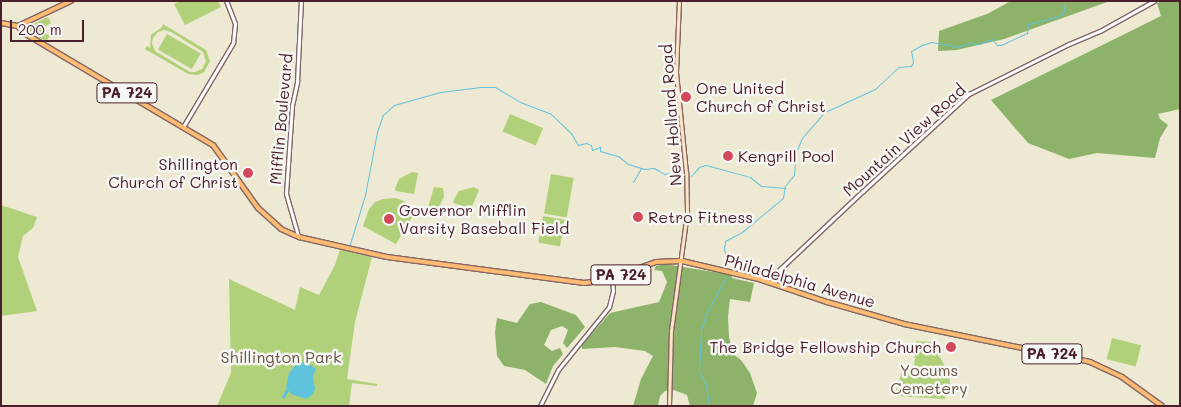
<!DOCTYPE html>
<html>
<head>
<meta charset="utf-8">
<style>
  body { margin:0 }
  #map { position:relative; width:1181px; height:407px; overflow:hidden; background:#eee9d3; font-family:Mali,sans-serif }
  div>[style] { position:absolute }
  .green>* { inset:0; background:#b0d179; transform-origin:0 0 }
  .forest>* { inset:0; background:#8cb369 }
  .water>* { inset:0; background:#60c3de }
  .stream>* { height:1px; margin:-0.5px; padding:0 0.5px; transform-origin:0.5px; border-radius:0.5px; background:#60c3de }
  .canal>* { height:2.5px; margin:-1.25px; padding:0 1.25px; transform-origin:1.25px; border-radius:1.25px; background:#60c3de }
  .roads { filter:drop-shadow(1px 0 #836666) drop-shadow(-1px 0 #836666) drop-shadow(0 1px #836666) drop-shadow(0 -1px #836666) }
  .tertiary>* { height:2.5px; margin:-1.25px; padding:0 1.25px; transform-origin:1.25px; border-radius:1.25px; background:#fff }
  .secondary>* { height:2.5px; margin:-1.25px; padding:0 1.25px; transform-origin:1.25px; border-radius:1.25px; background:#ffe4c6 }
  .primary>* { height:4px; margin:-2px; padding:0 2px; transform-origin:2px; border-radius:2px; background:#febb71 }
  .dots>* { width:14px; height:14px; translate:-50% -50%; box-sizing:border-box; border:2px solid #f6f6f2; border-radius:50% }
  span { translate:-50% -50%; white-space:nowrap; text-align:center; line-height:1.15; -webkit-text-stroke:5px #f6f6f2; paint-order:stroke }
  .shield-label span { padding:1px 4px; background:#f6f6f2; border:1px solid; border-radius:4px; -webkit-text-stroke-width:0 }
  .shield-label { font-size:15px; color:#4a1f2b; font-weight:700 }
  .poi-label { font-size:16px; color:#4a1f2b }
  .left { translate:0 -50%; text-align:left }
  .right { translate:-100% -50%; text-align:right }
  .street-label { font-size:16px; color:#4a1f2b }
  .park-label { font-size:16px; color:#695442 }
  .frame { position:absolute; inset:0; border:2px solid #4a1f2b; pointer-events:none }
  .scale { position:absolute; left:10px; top:20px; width:74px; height:22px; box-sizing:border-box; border:2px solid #4a1f2b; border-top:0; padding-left:6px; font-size:15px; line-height:18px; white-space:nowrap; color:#4a1f2b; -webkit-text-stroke:4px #f6f6f2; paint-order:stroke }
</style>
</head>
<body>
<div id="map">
  <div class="green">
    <div style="clip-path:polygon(180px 1px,218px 1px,221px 7px,185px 25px,174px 4px)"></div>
    <div style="clip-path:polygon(48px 17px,51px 23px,46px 26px,45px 34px,50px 35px,46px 42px,28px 29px,29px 26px)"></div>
    <div style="clip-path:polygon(evenodd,163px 24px,206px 50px,210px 61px,204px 72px,198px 75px,188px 74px,145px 49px,147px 46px,150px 48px,151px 35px,162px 27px,163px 24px,164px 30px,171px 32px,203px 52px,206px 61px,202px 69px,195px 72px,190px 72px,155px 51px,152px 44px,153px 38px,158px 32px,164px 30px)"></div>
    <div style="left:167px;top:34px;width:39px;height:18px;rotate:30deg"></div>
    <div style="left:510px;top:114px;width:36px;height:19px;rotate:23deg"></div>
    <div style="clip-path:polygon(412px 172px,418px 173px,414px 194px,396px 191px,395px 189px,399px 179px)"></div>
    <div style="left:551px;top:174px;width:23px;height:40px;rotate:10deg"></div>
    <div style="clip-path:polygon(434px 187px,443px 188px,444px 197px,434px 217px,426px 214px)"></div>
    <div style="clip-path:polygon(474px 187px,479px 190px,471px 209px,454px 203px,453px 201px,459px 191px)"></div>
    <div style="clip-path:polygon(396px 198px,404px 201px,416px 211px,396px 244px,363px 226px,369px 209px,375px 202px,383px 199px)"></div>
    <div style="clip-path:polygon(1px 205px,37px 217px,33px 228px,23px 236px,18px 257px,37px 311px,1px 316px)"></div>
    <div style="left:543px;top:216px;width:22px;height:27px;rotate:10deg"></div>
    <div style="clip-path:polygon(340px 250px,372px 257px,355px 322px,347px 379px,377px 384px,377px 386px,352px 383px,349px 406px,217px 406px,231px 373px,229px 279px,295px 310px,300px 287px,319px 295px,335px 265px)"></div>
    <div style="left:1112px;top:338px;width:30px;height:22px;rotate:14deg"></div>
    <div style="clip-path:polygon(916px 341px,932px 342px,950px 376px,950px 387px,945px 399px,894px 396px,904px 366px,914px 367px)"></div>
  </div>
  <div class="forest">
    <div style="clip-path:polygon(1011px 1px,1110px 1px,1004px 39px,957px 50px,938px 51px,939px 31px,987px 14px)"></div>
    <div style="clip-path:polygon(1163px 1px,1180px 1px,1180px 109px,1158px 114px,1160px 119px,1168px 125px,1160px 138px,1155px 158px,1097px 153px,1069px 159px,1028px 143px,991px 100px,1161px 16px,1157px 3px)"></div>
    <div style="clip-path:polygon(665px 264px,732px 275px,732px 278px,754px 283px,750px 302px,730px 299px,728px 317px,729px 337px,733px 354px,741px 360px,750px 373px,757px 393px,753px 406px,690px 406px,687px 395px,671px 389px,665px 391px,660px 396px,658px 406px,633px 406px,641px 379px,653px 356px,645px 351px,615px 347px,582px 349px,582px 345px,610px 313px,659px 302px,667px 282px,662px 271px,654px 270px,656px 266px)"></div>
    <div style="clip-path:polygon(541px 302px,576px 315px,585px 327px,567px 348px,563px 343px,568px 330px,562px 326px,551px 330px,544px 345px,552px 351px,560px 348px,563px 354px,553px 366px,546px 384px,525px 370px,504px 366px,497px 356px,495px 332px,497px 318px,517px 323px,530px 304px)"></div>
  </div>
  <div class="water">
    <div style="clip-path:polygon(305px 361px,316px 369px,313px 376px,315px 389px,312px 395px,306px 399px,291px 394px,286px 387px,289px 373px,295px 366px)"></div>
  </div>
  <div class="stream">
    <div style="left:691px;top:176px;width:12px;rotate:-48deg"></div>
    <div style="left:699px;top:167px;width:7px;rotate:-16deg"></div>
    <div style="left:706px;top:165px;width:46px;rotate:15.3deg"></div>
    <div style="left:750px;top:177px;width:14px;rotate:39deg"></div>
    <div style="left:761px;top:186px;width:24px;rotate:5deg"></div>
    <div style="left:633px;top:182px;width:16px;rotate:-60deg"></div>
    <div style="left:350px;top:244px;width:51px;rotate:-73deg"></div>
    <div style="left:365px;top:195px;width:64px;rotate:-79.2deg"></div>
    <div style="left:377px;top:132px;width:18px;rotate:-71deg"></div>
    <div style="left:383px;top:115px;width:15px;rotate:-42deg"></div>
    <div style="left:394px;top:105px;width:48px;rotate:-15.8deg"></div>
    <div style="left:440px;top:92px;width:39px;rotate:-7deg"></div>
    <div style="left:479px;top:87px;width:16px"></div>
    <div style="left:495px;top:87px;width:29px;rotate:31deg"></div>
    <div style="left:520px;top:102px;width:33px;rotate:21deg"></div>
    <div style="left:551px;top:114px;width:28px;rotate:44deg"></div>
    <div style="left:571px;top:133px;width:14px;rotate:60deg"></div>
    <div style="left:578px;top:145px;width:8px;rotate:-14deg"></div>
    <div style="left:586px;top:143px;width:5px;rotate:22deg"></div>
    <div style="left:591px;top:145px;width:5px;rotate:79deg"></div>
    <div style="left:592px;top:150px;width:9px;rotate:-21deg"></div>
    <div style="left:600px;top:147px;width:4px;rotate:90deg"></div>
    <div style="left:600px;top:151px;width:19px;rotate:16deg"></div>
    <div style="left:618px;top:156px;width:13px;rotate:39deg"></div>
    <div style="left:628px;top:164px;width:17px;rotate:17deg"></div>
    <div style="left:644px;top:169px;width:10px;rotate:-6deg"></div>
    <div style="left:654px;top:168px;width:12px;rotate:31deg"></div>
    <div style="left:664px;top:174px;width:10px;rotate:-11deg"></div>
    <div style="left:674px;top:172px;width:7px;rotate:45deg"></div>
    <div style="left:727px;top:265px;width:17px;rotate:-100deg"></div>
    <div style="left:724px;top:248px;width:7px;rotate:-82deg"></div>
    <div style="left:725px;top:241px;width:19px;rotate:-28deg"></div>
    <div style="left:742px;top:232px;width:53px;rotate:-39.7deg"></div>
    <div style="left:783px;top:198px;width:12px;rotate:-81deg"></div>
    <div style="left:785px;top:186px;width:14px;rotate:-51deg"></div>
    <div style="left:794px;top:175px;width:23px;rotate:-85deg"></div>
    <div style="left:796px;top:152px;width:15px;rotate:-67deg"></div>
    <div style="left:802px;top:138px;width:35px;rotate:-49deg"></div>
    <div style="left:825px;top:112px;width:55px;rotate:-24.7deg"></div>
    <div style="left:875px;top:89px;width:33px;rotate:-43deg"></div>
    <div style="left:899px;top:67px;width:12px;rotate:-5deg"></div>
    <div style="left:911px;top:66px;width:4px;rotate:-63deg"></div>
    <div style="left:913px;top:62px;width:11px;rotate:-100deg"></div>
    <div style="left:911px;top:51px;width:13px;rotate:-29deg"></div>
    <div style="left:922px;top:45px;width:9px;rotate:-18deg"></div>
    <div style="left:931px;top:42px;width:27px;rotate:10deg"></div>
    <div style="left:958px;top:47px;width:12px;rotate:-20deg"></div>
    <div style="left:969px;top:43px;width:10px;rotate:6deg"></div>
    <div style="left:979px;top:44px;width:14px;rotate:-21deg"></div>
    <div style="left:992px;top:39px;width:8px;rotate:50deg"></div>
    <div style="left:997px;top:45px;width:4px"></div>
    <div style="left:1001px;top:45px;width:29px;rotate:-25deg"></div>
    <div style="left:1027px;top:33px;width:9px;rotate:-84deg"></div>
    <div style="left:1028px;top:24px;width:32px;rotate:-14deg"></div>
    <div style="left:1059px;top:16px;width:6px;rotate:-39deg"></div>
    <div style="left:1064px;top:12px;width:11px;rotate:-85deg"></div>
    <div style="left:709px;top:406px;width:21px;rotate:-98deg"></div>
    <div style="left:706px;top:385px;width:16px;rotate:-117deg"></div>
    <div style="left:699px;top:371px;width:41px;rotate:-87.2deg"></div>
    <div style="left:701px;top:330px;width:17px;rotate:-73deg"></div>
    <div style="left:706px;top:314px;width:42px;rotate:-61.6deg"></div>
  </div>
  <div class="canal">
    <div style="left:283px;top:397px;width:10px;rotate:-61deg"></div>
  </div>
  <div class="roads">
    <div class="tertiary">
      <div style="left:183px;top:127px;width:98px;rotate:-59.2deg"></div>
      <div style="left:233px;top:43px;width:19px;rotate:-84deg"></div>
      <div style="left:235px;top:24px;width:25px;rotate:-111deg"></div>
      <div style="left:298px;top:236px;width:44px;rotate:-105.9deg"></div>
      <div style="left:286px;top:194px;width:88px;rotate:-86.1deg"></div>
      <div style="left:292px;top:106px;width:25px;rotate:-78deg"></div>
      <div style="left:297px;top:82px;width:81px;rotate:-87.2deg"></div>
      <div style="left:771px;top:282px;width:12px;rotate:-59deg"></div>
      <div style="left:777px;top:272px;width:118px;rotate:-43.3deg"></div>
      <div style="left:863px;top:191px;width:144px;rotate:-42.5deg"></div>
      <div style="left:969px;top:94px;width:110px;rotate:-26.6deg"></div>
      <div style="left:1067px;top:45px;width:36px;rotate:-23deg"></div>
      <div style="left:1100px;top:31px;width:62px;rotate:-29.1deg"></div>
      <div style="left:540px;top:406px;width:40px;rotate:-63.4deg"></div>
      <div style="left:558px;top:370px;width:81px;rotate:-51deg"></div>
      <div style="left:609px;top:307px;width:16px;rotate:-76deg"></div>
      <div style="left:613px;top:291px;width:13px;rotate:-94deg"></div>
    </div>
    <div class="secondary">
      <div style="left:669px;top:406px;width:75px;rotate:-88.5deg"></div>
      <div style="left:671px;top:331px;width:120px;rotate:-82.3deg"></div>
      <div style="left:687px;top:212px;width:39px;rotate:-91deg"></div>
      <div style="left:686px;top:173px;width:101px;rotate:-95.7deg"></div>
      <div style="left:676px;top:72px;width:71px;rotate:-87.6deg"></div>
    </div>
    <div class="primary">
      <div style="left:1px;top:23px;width:17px;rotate:10deg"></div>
      <div style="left:18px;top:26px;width:59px;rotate:-25.3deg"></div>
      <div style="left:18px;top:26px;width:9px;rotate:49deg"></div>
      <div style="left:24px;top:33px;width:220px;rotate:30.7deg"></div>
      <div style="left:213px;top:145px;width:77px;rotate:54.5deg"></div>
      <div style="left:258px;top:208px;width:31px;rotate:42deg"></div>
      <div style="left:281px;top:229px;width:20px;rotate:24deg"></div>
      <div style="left:299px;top:237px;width:90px;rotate:12.8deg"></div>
      <div style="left:387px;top:257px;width:199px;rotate:7.5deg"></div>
      <div style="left:584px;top:283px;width:19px;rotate:-6deg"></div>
      <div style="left:603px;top:281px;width:56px;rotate:-19.7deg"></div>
      <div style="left:656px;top:262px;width:26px;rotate:-2deg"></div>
      <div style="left:682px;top:261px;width:79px;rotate:13.2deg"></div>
      <div style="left:759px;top:279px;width:72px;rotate:18.7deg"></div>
      <div style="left:827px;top:302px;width:80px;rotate:15.9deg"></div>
      <div style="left:904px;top:324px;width:190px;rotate:11.5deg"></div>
      <div style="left:1090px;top:362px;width:35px;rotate:25deg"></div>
      <div style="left:1122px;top:377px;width:49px;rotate:35.9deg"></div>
    </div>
  </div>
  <div class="dots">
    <div style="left:686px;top:97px;background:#d1495b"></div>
    <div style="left:728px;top:156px;background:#d1495b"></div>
    <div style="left:248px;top:173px;background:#d1495b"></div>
    <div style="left:638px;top:217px;background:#d1495b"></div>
    <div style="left:389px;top:219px;background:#d1495b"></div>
    <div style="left:951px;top:347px;background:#d1495b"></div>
  </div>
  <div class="shield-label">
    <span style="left:127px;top:93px">PA 724</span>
    <span style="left:621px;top:275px">PA 724</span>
    <span style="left:1052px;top:354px">PA 724</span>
  </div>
  <div class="poi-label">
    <span class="left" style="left:696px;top:97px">One United<br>Church of Christ</span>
    <span class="left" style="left:738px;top:156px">Kengrill Pool</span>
    <span class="right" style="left:238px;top:173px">Shillington<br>Church of Christ</span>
    <span class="left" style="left:399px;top:219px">Governor Mifflin<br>Varsity Baseball Field</span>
    <span class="left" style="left:648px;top:217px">Retro Fitness</span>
    <span class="right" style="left:941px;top:347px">The Bridge Fellowship Church</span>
  </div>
  <div class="street-label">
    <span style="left:671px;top:115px;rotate:-94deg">New Holland Road</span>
    <span style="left:281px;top:119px;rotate:-85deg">Mifflin Boulevard</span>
    <span style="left:904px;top:140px;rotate:-42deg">Mountain View Road</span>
    <span style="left:800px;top:281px;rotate:16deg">Philadelphia Avenue</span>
  </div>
  <div class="park-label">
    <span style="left:281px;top:357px">Shillington Park</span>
    <span style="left:929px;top:379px">Yocums<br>Cemetery</span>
  </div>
  <div class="frame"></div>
  <div class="scale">200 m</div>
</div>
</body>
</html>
